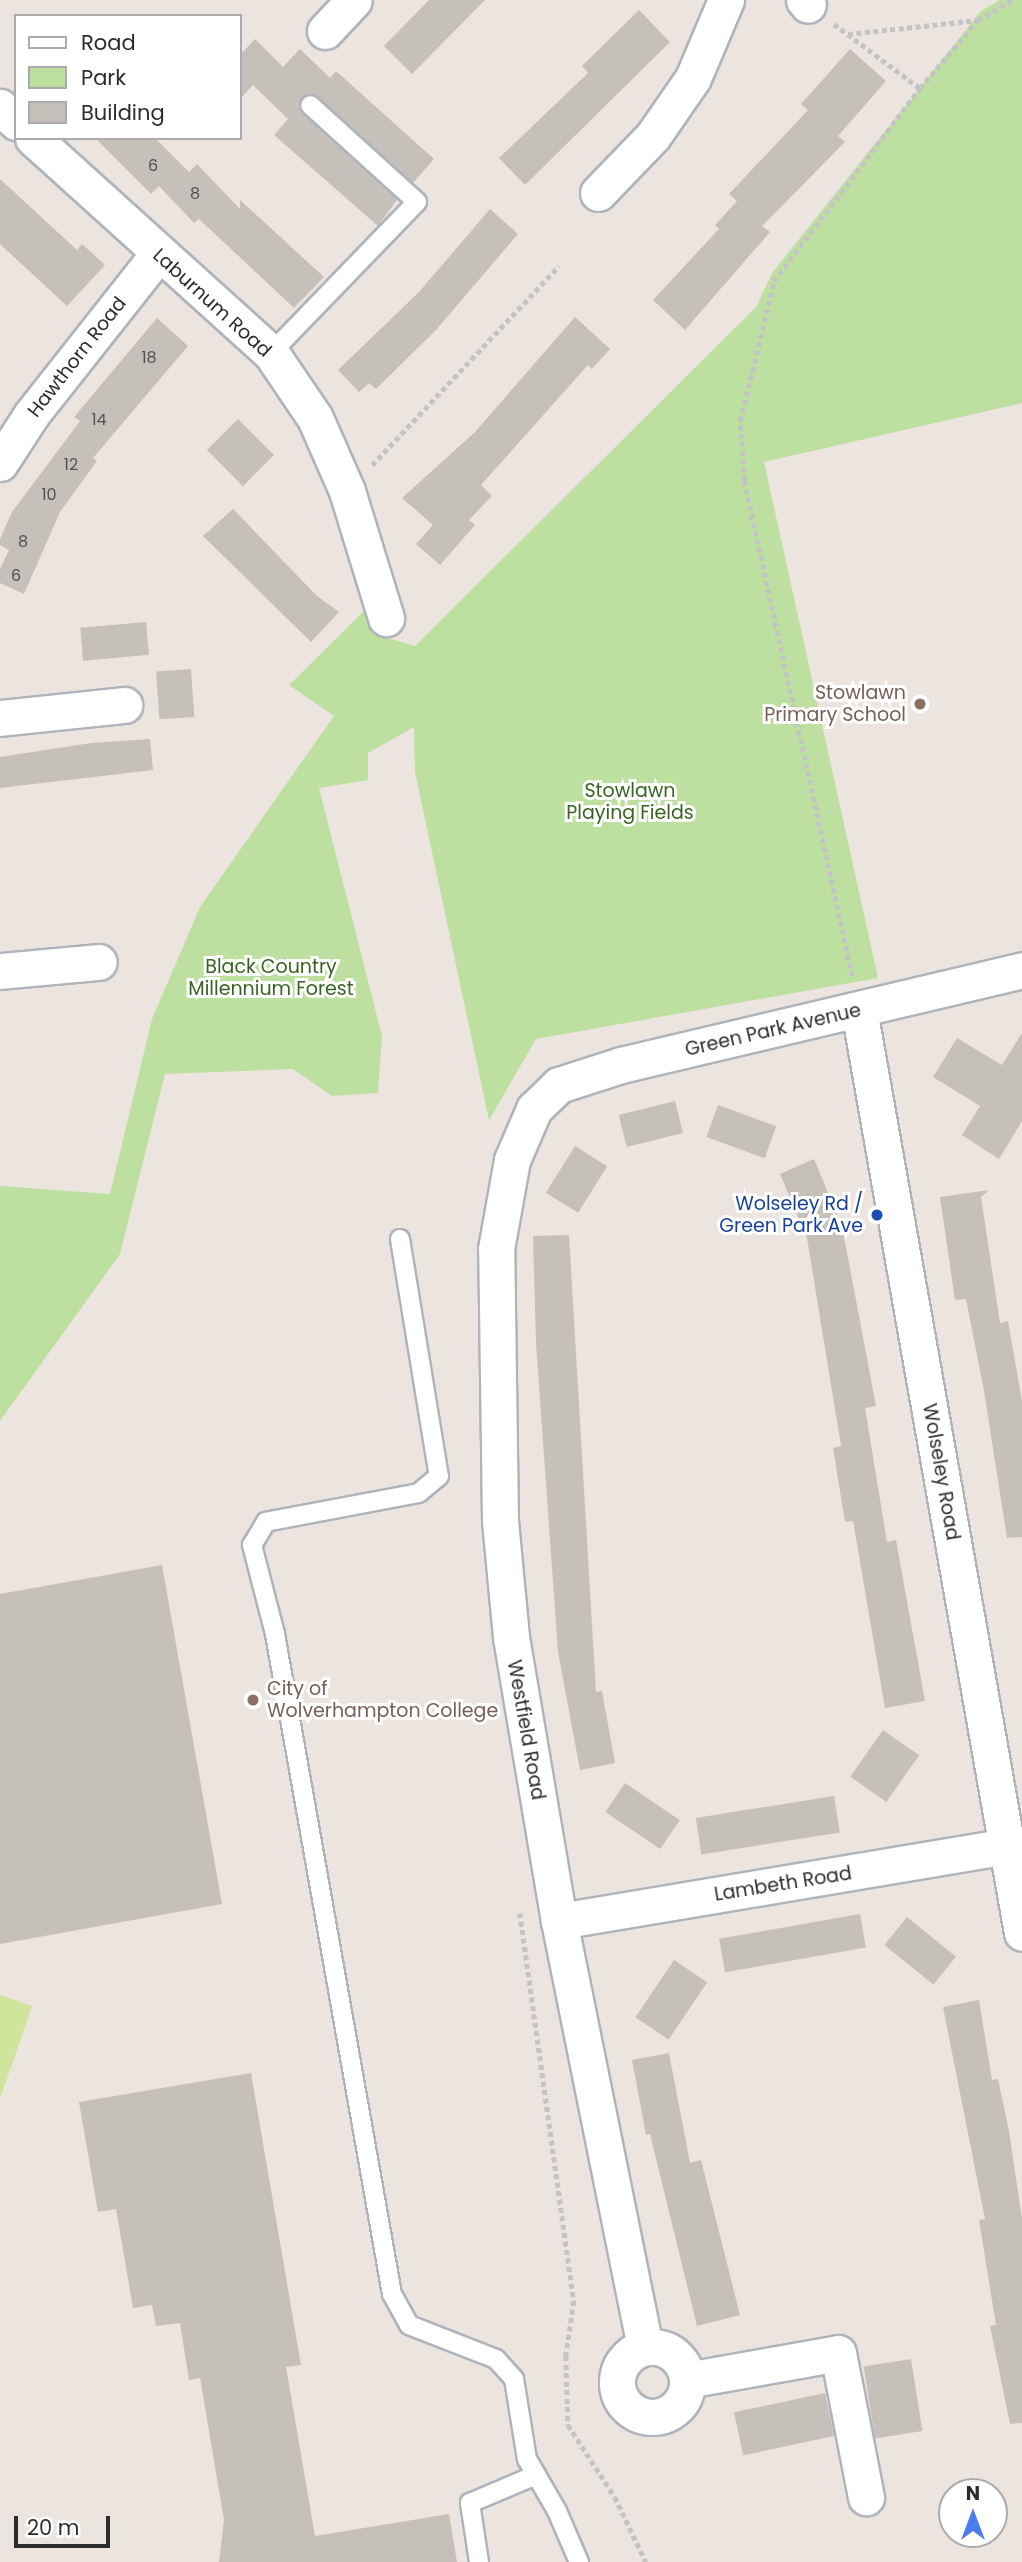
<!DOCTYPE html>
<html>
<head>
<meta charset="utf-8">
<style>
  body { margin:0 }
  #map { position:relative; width:1022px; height:2562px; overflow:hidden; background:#ece5df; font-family:Poppins,sans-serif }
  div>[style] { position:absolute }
  .green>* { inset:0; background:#bddf9f }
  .pitch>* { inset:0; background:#cfe59c }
  .building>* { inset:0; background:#c5c0ba; transform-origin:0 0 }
  .path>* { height:4.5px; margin-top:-2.25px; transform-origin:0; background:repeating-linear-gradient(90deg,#c4c4c4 0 5px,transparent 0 8.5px) }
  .roads { filter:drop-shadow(2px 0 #afb3bb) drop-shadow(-2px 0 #afb3bb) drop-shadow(0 2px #afb3bb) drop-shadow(0 -2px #afb3bb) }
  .lane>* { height:18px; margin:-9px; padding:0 9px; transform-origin:9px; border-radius:9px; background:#fff }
  .street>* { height:35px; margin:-17.5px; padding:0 17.5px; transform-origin:17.5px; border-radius:17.5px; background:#fff }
  .street>.ring { margin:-17.5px; padding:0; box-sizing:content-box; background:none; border:35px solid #fff; border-radius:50% }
  .dots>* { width:19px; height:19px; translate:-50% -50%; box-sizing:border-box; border:4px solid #fff; border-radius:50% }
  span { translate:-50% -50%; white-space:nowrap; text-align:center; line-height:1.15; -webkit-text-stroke:6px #fff; paint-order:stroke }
  .number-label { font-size:16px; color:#525150 }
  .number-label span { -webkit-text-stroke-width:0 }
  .street-label { font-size:19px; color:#2c2c2c }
  .education-label { font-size:19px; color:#785e54 }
  .right { translate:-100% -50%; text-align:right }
  .left { translate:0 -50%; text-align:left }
  .park-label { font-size:19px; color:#376420 }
  .transit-label { font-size:19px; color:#164399 }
  .legend { position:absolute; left:14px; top:14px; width:228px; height:126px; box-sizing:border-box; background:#fff; border:2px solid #ababab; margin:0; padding:9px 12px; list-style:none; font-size:21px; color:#2c2c2c }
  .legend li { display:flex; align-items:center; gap:14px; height:35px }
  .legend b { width:35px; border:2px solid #ababab }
  .north { position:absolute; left:938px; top:2478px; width:70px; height:70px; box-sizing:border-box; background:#fff; border:2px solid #ababab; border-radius:50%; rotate:0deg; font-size:19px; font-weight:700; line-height:28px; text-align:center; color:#2c2c2c }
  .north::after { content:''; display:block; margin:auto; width:24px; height:32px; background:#4b7ded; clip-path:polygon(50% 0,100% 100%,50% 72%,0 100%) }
  .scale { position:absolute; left:14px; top:2516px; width:96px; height:32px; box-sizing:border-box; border:4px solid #2c2c2c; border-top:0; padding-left:9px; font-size:21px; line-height:24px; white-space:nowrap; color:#2c2c2c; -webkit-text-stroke:5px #fff; paint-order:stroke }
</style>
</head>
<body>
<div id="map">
  <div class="green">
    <div style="clip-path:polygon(1000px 0,1022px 0,1022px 403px,764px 462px,878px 978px,536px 1039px,489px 1120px,415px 772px,414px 727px,368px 753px,368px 780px,319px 788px,382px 1036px,378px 1093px,332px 1096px,293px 1069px,165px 1074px,120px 1254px,0 1421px,0 1186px,110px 1194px,152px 1019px,200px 907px,334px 716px,289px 685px,365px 610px,373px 634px,415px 646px,757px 306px,772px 273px,981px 11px)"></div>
  </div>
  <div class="pitch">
    <div style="clip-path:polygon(0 1995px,32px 2006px,0 2099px)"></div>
  </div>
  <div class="building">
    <div style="clip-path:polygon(429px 0,485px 0,412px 74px,384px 46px)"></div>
    <div style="clip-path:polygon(639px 10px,670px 42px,525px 185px,499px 158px,588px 73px,582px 66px)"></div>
    <div style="clip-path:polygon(255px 39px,283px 67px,300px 49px,330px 78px,336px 71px,434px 159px,413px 183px,318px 97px,301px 98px,302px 113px,397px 200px,378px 226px,274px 135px,288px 119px,253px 85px,240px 99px,240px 55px)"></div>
    <div style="clip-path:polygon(850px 49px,886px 81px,838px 136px,845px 142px,762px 226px,770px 232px,685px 330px,653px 300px,719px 229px,715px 225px,737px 201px,729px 194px,808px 110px,801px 104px)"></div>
    <div style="clip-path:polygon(95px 138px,155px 138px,189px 172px,197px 164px,240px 209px,240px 200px,324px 277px,294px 308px,199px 219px,194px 223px,159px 186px,151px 194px)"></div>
    <div style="clip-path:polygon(0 179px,77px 250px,82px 244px,105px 265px,67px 306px,0 244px)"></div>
    <div style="clip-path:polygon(490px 209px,518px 234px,436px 330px,376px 389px,369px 383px,359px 392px,338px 370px,419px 292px)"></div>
    <div style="clip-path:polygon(575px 317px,610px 349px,592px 369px,588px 365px,481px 485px,492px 496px,469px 520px,475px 525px,440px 565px,416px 544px,433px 525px,402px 498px,475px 432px)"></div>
    <div style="clip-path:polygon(157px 318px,188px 346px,93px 458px,97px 461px,60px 512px,24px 594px,0 583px,0 569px,9px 550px,0 545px,0 539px,12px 512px,80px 421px,74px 417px)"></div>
    <div style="left:238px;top:419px;width:51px;height:44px;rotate:45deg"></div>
    <div style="clip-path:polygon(233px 509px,317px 596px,339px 612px,311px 642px,203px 536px)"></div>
    <div style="left:146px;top:622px;width:33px;height:66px;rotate:85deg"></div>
    <div style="left:191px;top:669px;width:48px;height:35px;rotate:86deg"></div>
    <div style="clip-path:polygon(150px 739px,153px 770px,0 788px,0 757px,91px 743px)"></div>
    <div style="clip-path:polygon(1022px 1033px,1022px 1121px,999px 1159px,962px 1135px,980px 1106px,933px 1077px,957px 1038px,1002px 1065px)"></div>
    <div style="left:675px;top:1101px;width:33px;height:58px;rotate:76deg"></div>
    <div style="left:718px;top:1105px;width:62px;height:34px;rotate:20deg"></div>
    <div style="left:575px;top:1146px;width:38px;height:55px;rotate:32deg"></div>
    <div style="clip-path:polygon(814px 1159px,842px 1226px,876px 1406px,865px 1408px,887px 1542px,896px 1540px,925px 1701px,885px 1708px,853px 1521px,845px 1522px,833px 1448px,841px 1446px,807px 1238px,780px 1174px)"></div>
    <div style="clip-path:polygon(989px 1190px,981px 1197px,1000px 1323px,1008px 1321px,1022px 1401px,1022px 1537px,1007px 1538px,984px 1391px,966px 1299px,955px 1300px,940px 1197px)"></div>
    <div style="clip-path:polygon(569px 1235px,596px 1692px,602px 1691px,615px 1763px,580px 1770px,558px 1652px,536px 1343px,533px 1236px)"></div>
    <div style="clip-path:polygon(162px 1565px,222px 1904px,0 1944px,0 1594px)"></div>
    <div style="left:883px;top:1730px;width:44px;height:57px;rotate:35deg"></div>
    <div style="left:625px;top:1783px;width:66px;height:35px;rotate:34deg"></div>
    <div style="left:834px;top:1796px;width:37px;height:140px;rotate:81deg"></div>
    <div style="left:860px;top:1914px;width:34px;height:143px;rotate:80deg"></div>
    <div style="left:907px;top:1917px;width:63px;height:36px;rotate:39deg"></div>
    <div style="left:674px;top:1960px;width:40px;height:69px;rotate:34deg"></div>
    <div style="clip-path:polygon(979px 2000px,992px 2080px,998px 2079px,1009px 2131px,1022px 2219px,1022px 2423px,1010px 2424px,990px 2326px,996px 2325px,979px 2220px,985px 2219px,943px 2007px)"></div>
    <div style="clip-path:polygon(669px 2053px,690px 2163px,701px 2160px,740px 2315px,697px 2326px,650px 2134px,646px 2135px,632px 2060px)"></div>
    <div style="clip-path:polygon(251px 2073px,301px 2365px,286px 2367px,315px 2536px,449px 2514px,457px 2562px,219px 2562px,224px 2520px,200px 2378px,189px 2380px,180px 2323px,156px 2326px,152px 2305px,133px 2308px,116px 2209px,98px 2212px,79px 2102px)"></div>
    <div style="left:911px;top:2359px;width:73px;height:48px;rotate:81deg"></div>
    <div style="left:825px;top:2393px;width:44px;height:93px;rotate:78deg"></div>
  </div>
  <div class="path">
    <div style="left:834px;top:24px;width:107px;rotate:36.7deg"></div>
    <div style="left:848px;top:34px;width:131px;rotate:-6.1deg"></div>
    <div style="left:978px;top:20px;width:39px;rotate:-30deg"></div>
    <div style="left:372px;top:465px;width:273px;rotate:-46.8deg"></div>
    <div style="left:852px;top:976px;width:507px;rotate:-102.31deg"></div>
    <div style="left:744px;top:481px;width:60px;rotate:-93.8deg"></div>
    <div style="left:740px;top:421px;width:144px;rotate:-76.3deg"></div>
    <div style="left:774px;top:281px;width:242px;rotate:-52.9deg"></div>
    <div style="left:920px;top:88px;width:89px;rotate:-49.5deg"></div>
    <div style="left:520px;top:1913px;width:392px;rotate:82.1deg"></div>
    <div style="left:574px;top:2301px;width:56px;rotate:98.3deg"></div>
    <div style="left:566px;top:2356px;width:69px;rotate:88.3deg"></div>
    <div style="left:568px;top:2425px;width:86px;rotate:56.9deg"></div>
    <div style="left:615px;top:2497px;width:72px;rotate:64.5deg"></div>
  </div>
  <div class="roads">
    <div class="lane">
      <div style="left:271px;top:353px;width:210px;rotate:-46deg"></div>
      <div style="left:417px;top:202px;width:144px;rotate:-137.8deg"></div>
      <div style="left:400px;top:1239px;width:240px;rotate:80.7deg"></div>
      <div style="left:439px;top:1476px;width:26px;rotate:140deg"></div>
      <div style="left:419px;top:1493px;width:156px;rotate:169.3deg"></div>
      <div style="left:266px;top:1522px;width:27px;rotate:121deg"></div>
      <div style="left:252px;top:1545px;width:92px;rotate:75.5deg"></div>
      <div style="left:275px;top:1634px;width:670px;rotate:79.95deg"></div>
      <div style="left:392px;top:2294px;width:35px;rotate:61deg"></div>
      <div style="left:409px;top:2325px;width:93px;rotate:21.3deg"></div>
      <div style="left:496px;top:2359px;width:27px;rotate:48deg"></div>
      <div style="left:514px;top:2379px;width:81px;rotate:80.8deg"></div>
      <div style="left:527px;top:2459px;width:60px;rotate:60deg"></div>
      <div style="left:557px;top:2511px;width:56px;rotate:66.7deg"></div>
      <div style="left:479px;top:2562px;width:60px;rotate:-98.7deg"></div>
      <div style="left:470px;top:2503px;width:72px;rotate:-23deg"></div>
    </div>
    <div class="street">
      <div style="left:804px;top:0;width:6px;rotate:51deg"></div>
      <div style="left:325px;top:31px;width:42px;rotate:-46.9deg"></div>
      <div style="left:0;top:107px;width:22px;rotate:43deg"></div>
      <div style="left:33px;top:138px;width:321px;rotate:42.1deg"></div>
      <div style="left:271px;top:353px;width:78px;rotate:55.9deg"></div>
      <div style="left:315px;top:418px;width:80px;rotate:66.3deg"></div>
      <div style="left:347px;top:491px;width:133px;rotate:72.9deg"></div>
      <div style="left:598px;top:193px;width:79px;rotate:-46deg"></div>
      <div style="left:653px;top:136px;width:70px;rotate:-55.4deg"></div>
      <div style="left:693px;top:78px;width:85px;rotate:-67.1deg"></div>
      <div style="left:0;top:463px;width:57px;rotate:-57.1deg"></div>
      <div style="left:31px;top:415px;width:205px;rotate:-51.7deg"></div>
      <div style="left:0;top:718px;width:125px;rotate:-6deg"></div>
      <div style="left:0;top:971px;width:99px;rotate:-5.2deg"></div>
      <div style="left:859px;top:1010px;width:937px;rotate:79.98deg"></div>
      <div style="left:559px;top:1921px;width:454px;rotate:-9.5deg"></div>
      <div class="ring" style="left:617px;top:2347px;width:35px;height:35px"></div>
      <div style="left:645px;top:2347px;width:435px;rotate:-101.4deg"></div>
      <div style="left:559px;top:1921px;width:288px;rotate:-99.6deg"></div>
      <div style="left:511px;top:1637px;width:118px;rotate:-95.4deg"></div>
      <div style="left:500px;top:1520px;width:271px;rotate:-90.8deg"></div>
      <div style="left:496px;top:1249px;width:90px;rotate:-79.8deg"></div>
      <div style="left:512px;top:1160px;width:56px;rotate:-66.7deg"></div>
      <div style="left:534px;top:1109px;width:35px;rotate:-44deg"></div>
      <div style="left:559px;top:1085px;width:65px;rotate:-17.9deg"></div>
      <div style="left:621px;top:1065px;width:412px;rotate:-13.3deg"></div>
      <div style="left:687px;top:2380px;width:153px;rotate:-10.1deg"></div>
      <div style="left:838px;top:2353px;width:147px;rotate:79deg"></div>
    </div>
  </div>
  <div class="dots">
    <div style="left:920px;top:704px;background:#8d6e63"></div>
    <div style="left:877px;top:1215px;background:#1a4fb4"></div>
    <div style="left:253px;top:1700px;background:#8d6e63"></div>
  </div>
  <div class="number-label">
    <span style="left:153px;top:166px">6</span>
    <span style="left:195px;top:194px">8</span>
    <span style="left:149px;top:358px">18</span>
    <span style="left:99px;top:420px">14</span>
    <span style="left:71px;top:465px">12</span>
    <span style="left:49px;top:495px">10</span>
    <span style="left:23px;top:542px">8</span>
    <span style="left:16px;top:576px">6</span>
  </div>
  <div class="street-label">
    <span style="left:212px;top:303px;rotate:42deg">Laburnum Road</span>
    <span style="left:77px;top:357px;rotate:-52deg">Hawthorn Road</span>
    <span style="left:773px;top:1030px;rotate:-13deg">Green Park Avenue</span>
    <span style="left:941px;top:1472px;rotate:80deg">Wolseley Road</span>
    <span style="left:526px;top:1730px;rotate:80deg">Westfield Road</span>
    <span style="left:783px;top:1884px;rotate:-9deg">Lambeth Road</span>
  </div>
  <div class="education-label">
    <span class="right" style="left:906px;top:704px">Stowlawn<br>Primary School</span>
    <span class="left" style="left:267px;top:1700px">City of<br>Wolverhampton College</span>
  </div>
  <div class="park-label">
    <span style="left:630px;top:802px">Stowlawn<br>Playing Fields</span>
    <span style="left:271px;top:978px">Black Country<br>Millennium Forest</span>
  </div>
  <div class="transit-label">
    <span class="right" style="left:863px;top:1215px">Wolseley Rd /<br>Green Park Ave</span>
  </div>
  <ul class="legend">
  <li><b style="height:9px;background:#fff"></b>Road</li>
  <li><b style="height:19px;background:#bddf9f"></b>Park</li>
  <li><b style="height:19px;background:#c5c0ba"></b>Building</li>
  </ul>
  <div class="north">N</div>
  <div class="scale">20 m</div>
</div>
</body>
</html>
